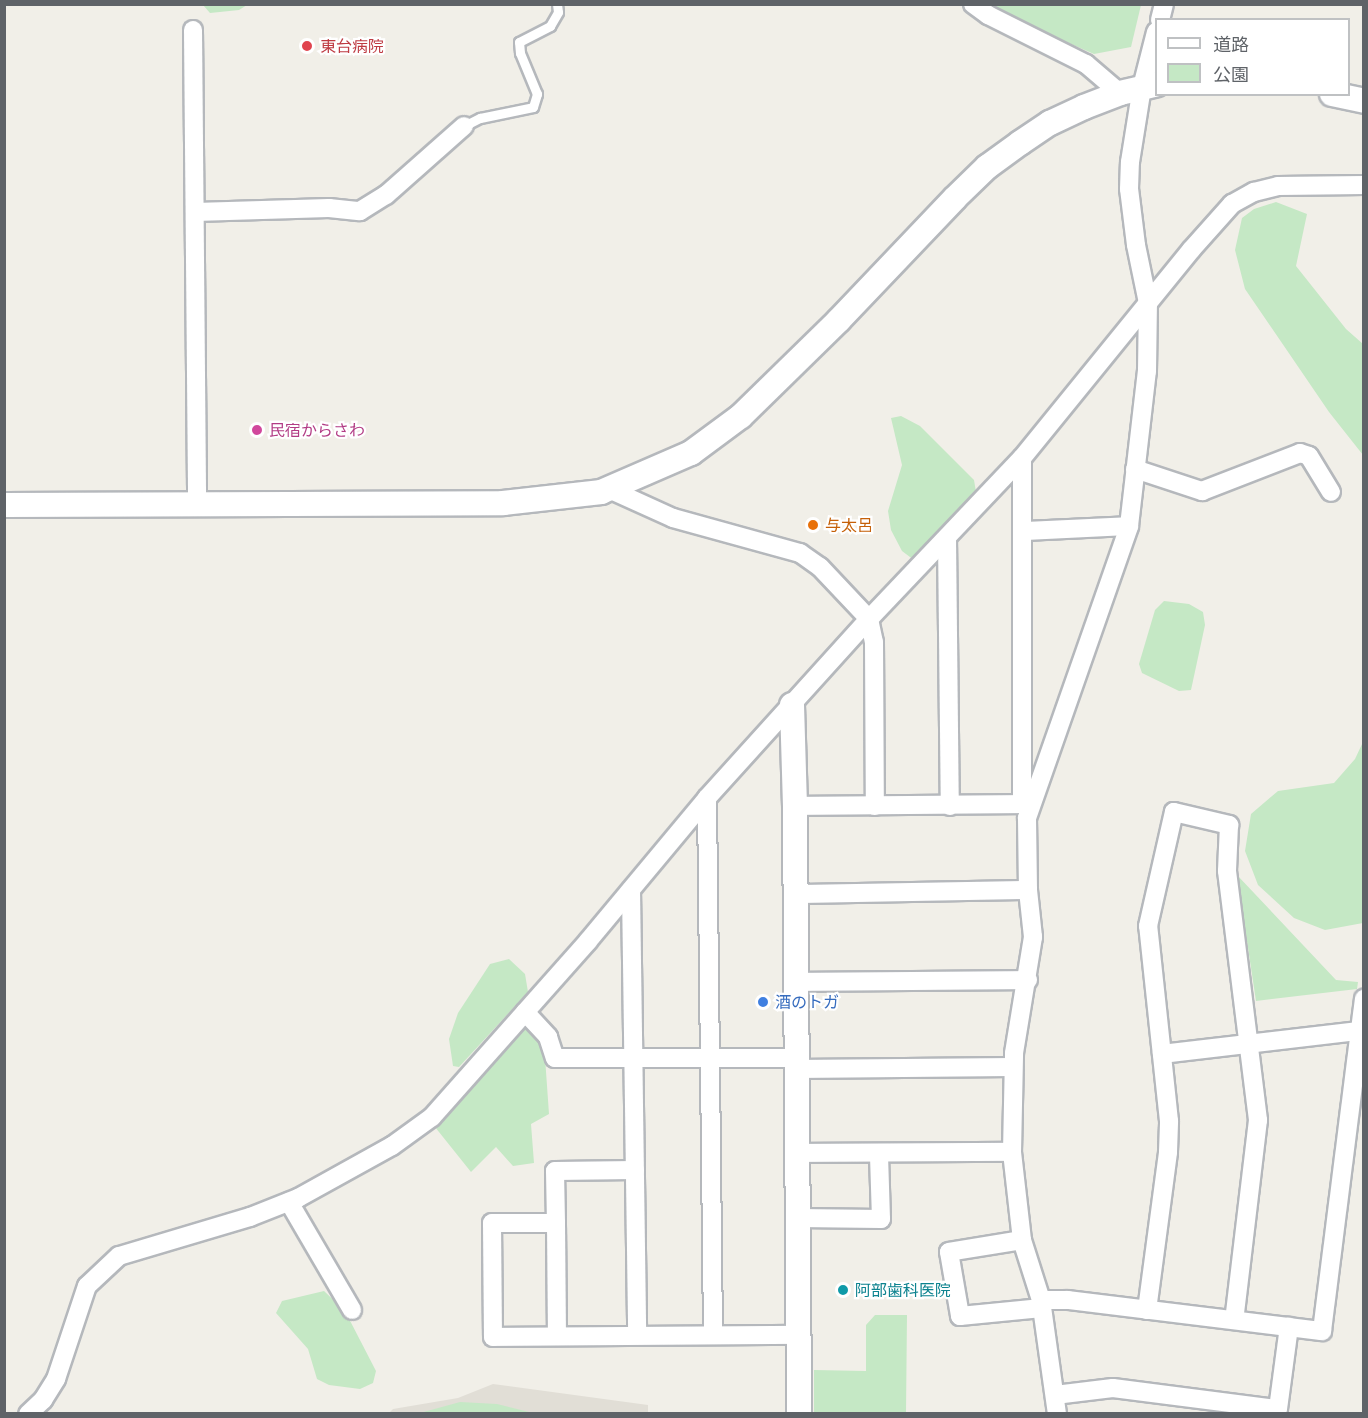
<!DOCTYPE html>
<html>
<head>
<meta charset="utf-8">
<style>
  body { margin:0 }
  #map { position:relative; width:1368px; height:1418px; overflow:hidden; background:#f1efe8; font-family:Commissioner,"Noto Sans JP",sans-serif }
  div>[style] { position:absolute }
  .education>* { inset:0; background:#e1ded6 }
  .green>* { inset:0; background:#c5e8c5 }
  .roads { filter:drop-shadow(2px 0 #b5b8bc) drop-shadow(-2px 0 #b5b8bc) drop-shadow(0 2px #b5b8bc) drop-shadow(0 -2px #b5b8bc) }
  .lane>* { height:9px; margin:-4.5px; padding:0 4.5px; transform-origin:4.5px; border-radius:4.5px; background:#fff }
  .street>* { height:18px; margin:-9px; padding:0 9px; transform-origin:9px; border-radius:9px; background:#fff }
  .secondary>* { height:24px; margin:-12px; padding:0 12px; transform-origin:12px; border-radius:12px; background:#fff }
  .dots>* { width:16px; height:16px; translate:-50% -50%; box-sizing:border-box; border:3px solid #fff; border-radius:50% }
  span { translate:-50% -50%; white-space:nowrap; text-align:center; line-height:1.15; -webkit-text-stroke:4.5px #fff; paint-order:stroke }
  .health-label { font-size:16px; color:#be3a42 }
  .left { translate:0 -50%; text-align:left }
  .hotel-label { font-size:16px; color:#b23c85 }
  .food-label { font-size:16px; color:#c56008 }
  .shop-label { font-size:16px; color:#366cbe }
  .culture-label { font-size:16px; color:#0d838f }
  .frame { position:absolute; inset:0; border:6px solid #5f6368; pointer-events:none }
  .legend { position:absolute; left:1155px; top:18px; width:195px; height:78px; box-sizing:border-box; background:#fff; border:2px solid #bfc1c3; margin:0; padding:8px 10px; list-style:none; font-size:18px; color:#5f6368 }
  .legend li { display:flex; align-items:center; gap:12px; height:30px }
  .legend b { width:30px; border:2px solid #bfc1c3 }
</style>
</head>
<body>
<div id="map">
  <div class="education">
    <div style="clip-path:polygon(493px 1384px,648px 1405px,648px 1413px,388px 1414px,393px 1409px,458px 1398px)"></div>
  </div>
  <div class="green">
    <div style="clip-path:polygon(203px 5px,247px 5px,239px 10px,210px 13px)"></div>
    <div style="clip-path:polygon(982px 5px,1141px 5px,1131px 47px,1094px 54px)"></div>
    <div style="clip-path:polygon(1276px 202px,1307px 214px,1296px 266px,1346px 329px,1363px 344px,1363px 455px,1329px 412px,1245px 289px,1235px 250px,1242px 218px,1254px 209px)"></div>
    <div style="clip-path:polygon(901px 416px,920px 426px,974px 480px,976px 492px,914px 560px,902px 551px,891px 530px,888px 511px,902px 465px,891px 418px)"></div>
    <div style="clip-path:polygon(1164px 601px,1189px 604px,1203px 612px,1205px 625px,1191px 690px,1179px 691px,1142px 673px,1139px 664px,1155px 610px)"></div>
    <div style="clip-path:polygon(1363px 742px,1363px 923px,1325px 930px,1294px 918px,1258px 885px,1245px 851px,1251px 814px,1278px 791px,1334px 783px,1355px 759px)"></div>
    <div style="clip-path:polygon(1237px 875px,1336px 980px,1358px 982px,1357px 989px,1256px 1001px)"></div>
    <div style="clip-path:polygon(509px 959px,525px 974px,528px 992px,459px 1067px,453px 1066px,449px 1039px,458px 1013px,490px 964px)"></div>
    <div style="clip-path:polygon(525px 1022px,544px 1043px,549px 1114px,531px 1124px,534px 1163px,513px 1166px,496px 1147px,471px 1172px,435px 1127px)"></div>
    <div style="clip-path:polygon(324px 1291px,345px 1311px,376px 1371px,373px 1383px,360px 1389px,329px 1385px,317px 1379px,308px 1349px,276px 1313px,282px 1301px)"></div>
    <div style="clip-path:polygon(875px 1315px,907px 1315px,906px 1413px,814px 1413px,814px 1370px,866px 1371px,866px 1325px)"></div>
    <div style="clip-path:polygon(460px 1402px,497px 1404px,533px 1413px,420px 1413px)"></div>
  </div>
  <div class="roads">
    <div class="lane">
      <div style="left:464px;top:126px;width:18px;rotate:-27deg"></div>
      <div style="left:480px;top:118px;width:54px;rotate:-11.7deg"></div>
      <div style="left:533px;top:107px;width:14px;rotate:-73deg"></div>
      <div style="left:537px;top:94px;width:44px;rotate:-112.5deg"></div>
      <div style="left:520px;top:53px;width:11px;rotate:-95deg"></div>
      <div style="left:519px;top:42px;width:35px;rotate:-27deg"></div>
      <div style="left:550px;top:26px;width:16px;rotate:-60deg"></div>
      <div style="left:558px;top:12px;width:8px;rotate:-97deg"></div>
    </div>
    <div class="street">
      <div style="left:973px;top:4px;width:19px;rotate:36deg"></div>
      <div style="left:988px;top:15px;width:110px;rotate:26.6deg"></div>
      <div style="left:1086px;top:64px;width:45px;rotate:40.5deg"></div>
      <div style="left:1160px;top:20px;width:16px;rotate:-76deg"></div>
      <div style="left:193px;top:30px;width:474px;rotate:89.5deg"></div>
      <div style="left:195px;top:212px;width:134px;rotate:-1.7deg"></div>
      <div style="left:329px;top:208px;width:31px;rotate:6deg"></div>
      <div style="left:360px;top:211px;width:31px;rotate:-32deg"></div>
      <div style="left:386px;top:195px;width:104px;rotate:-41.5deg"></div>
      <div style="left:1135px;top:469px;width:71px;rotate:18.2deg"></div>
      <div style="left:1202px;top:491px;width:105px;rotate:-21.2deg"></div>
      <div style="left:1300px;top:453px;width:9px;rotate:18deg"></div>
      <div style="left:1309px;top:456px;width:42px;rotate:58.6deg"></div>
      <div style="left:609px;top:489px;width:70px;rotate:24.4deg"></div>
      <div style="left:673px;top:518px;width:132px;rotate:15.4deg"></div>
      <div style="left:800px;top:553px;width:24px;rotate:35deg"></div>
      <div style="left:820px;top:567px;width:71px;rotate:46.7deg"></div>
      <div style="left:869px;top:619px;width:24px;rotate:78deg"></div>
      <div style="left:874px;top:642px;width:164px;rotate:89.7deg"></div>
      <div style="left:1024px;top:531px;width:105px;rotate:-2.7deg"></div>
      <div style="left:947px;top:538px;width:268px;rotate:89.4deg"></div>
      <div style="left:707px;top:798px;width:536px;rotate:89.36deg"></div>
      <div style="left:795px;top:806px;width:227px;rotate:-0.5deg"></div>
      <div style="left:1022px;top:804px;width:346px;rotate:-90deg"></div>
      <div style="left:631px;top:890px;width:445px;rotate:89.2deg"></div>
      <div style="left:796px;top:894px;width:232px;rotate:-1deg"></div>
      <div style="left:796px;top:982px;width:232px;rotate:-0.5deg"></div>
      <div style="left:525px;top:1012px;width:34px;rotate:47deg"></div>
      <div style="left:548px;top:1037px;width:22px;rotate:72deg"></div>
      <div style="left:555px;top:1058px;width:240px"></div>
      <div style="left:1162px;top:1054px;width:198px;rotate:-6.7deg"></div>
      <div style="left:795px;top:1069px;width:218px;rotate:-0.5deg"></div>
      <div style="left:796px;top:1153px;width:216px;rotate:-0.3deg"></div>
      <div style="left:635px;top:1170px;width:80px;rotate:179.3deg"></div>
      <div style="left:555px;top:1171px;width:52px;rotate:88.9deg"></div>
      <div style="left:556px;top:1223px;width:64px;rotate:180deg"></div>
      <div style="left:492px;top:1223px;width:114px;rotate:89.5deg"></div>
      <div style="left:493px;top:1337px;width:305px;rotate:-0.4deg"></div>
      <div style="left:289px;top:1202px;width:125px;rotate:59.7deg"></div>
      <div style="left:798px;top:1218px;width:83px;rotate:0.7deg"></div>
      <div style="left:881px;top:1219px;width:65px;rotate:-91.8deg"></div>
      <div style="left:556px;top:1223px;width:113px;rotate:89.5deg"></div>
      <div style="left:1022px;top:1240px;width:74px;rotate:170.7deg"></div>
      <div style="left:949px;top:1252px;width:65px;rotate:80.2deg"></div>
      <div style="left:960px;top:1316px;width:82px;rotate:-5.6deg"></div>
      <div style="left:1041px;top:1300px;width:27px"></div>
      <div style="left:1068px;top:1300px;width:256px;rotate:7deg"></div>
      <div style="left:1322px;top:1331px;width:335px;rotate:-82.8deg"></div>
      <div style="left:1147px;top:1310px;width:159px;rotate:-82.4deg"></div>
      <div style="left:1168px;top:1152px;width:31px;rotate:-88deg"></div>
      <div style="left:1169px;top:1121px;width:196px;rotate:-96.1deg"></div>
      <div style="left:1148px;top:926px;width:117px;rotate:-77.2deg"></div>
      <div style="left:1174px;top:812px;width:57px;rotate:13.3deg"></div>
      <div style="left:1229px;top:825px;width:46px;rotate:92.5deg"></div>
      <div style="left:1227px;top:871px;width:251px;rotate:82.9deg"></div>
      <div style="left:1258px;top:1120px;width:201px;rotate:96.8deg"></div>
      <div style="left:1055px;top:1395px;width:58px;rotate:-6.9deg"></div>
      <div style="left:1113px;top:1388px;width:166px;rotate:7.3deg"></div>
      <div style="left:1278px;top:1409px;width:83px;rotate:-82.4deg"></div>
      <div style="left:28px;top:1414px;width:21px;rotate:-43deg"></div>
      <div style="left:43px;top:1400px;width:25px;rotate:-58deg"></div>
      <div style="left:56px;top:1379px;width:98px;rotate:-71.6deg"></div>
      <div style="left:87px;top:1286px;width:44px;rotate:-43.2deg"></div>
      <div style="left:119px;top:1256px;width:137px;rotate:-16.6deg"></div>
      <div style="left:250px;top:1217px;width:52px;rotate:-21.6deg"></div>
      <div style="left:298px;top:1198px;width:107px;rotate:-29deg"></div>
      <div style="left:392px;top:1146px;width:49px;rotate:-35.9deg"></div>
      <div style="left:432px;top:1117px;width:235px;rotate:-48.4deg"></div>
      <div style="left:588px;top:941px;width:186px;rotate:-50.2deg"></div>
      <div style="left:707px;top:798px;width:241px;rotate:-47.9deg"></div>
      <div style="left:869px;top:619px;width:222px;rotate:-46.5deg"></div>
      <div style="left:1022px;top:458px;width:268px;rotate:-50.9deg"></div>
      <div style="left:1191px;top:250px;width:62px;rotate:-48.3deg"></div>
      <div style="left:1232px;top:204px;width:25px;rotate:-29deg"></div>
      <div style="left:1254px;top:192px;width:25px;rotate:-14deg"></div>
      <div style="left:1278px;top:186px;width:86px;rotate:-0.7deg"></div>
      <div style="left:1057px;top:1414px;width:115px;rotate:-98deg"></div>
      <div style="left:1041px;top:1300px;width:63px;rotate:-107.6deg"></div>
      <div style="left:1022px;top:1240px;width:89px;rotate:-96.5deg"></div>
      <div style="left:1012px;top:1152px;width:99px;rotate:-88.8deg"></div>
      <div style="left:1014px;top:1053px;width:118px;rotate:-80.7deg"></div>
      <div style="left:1033px;top:937px;width:47px;rotate:-96.1deg"></div>
      <div style="left:1028px;top:890px;width:72px;rotate:-90.8deg"></div>
      <div style="left:1027px;top:818px;width:309px;rotate:-70.7deg"></div>
      <div style="left:1129px;top:526px;width:156px;rotate:-83.4deg"></div>
      <div style="left:1147px;top:371px;width:68px;rotate:-89.2deg"></div>
      <div style="left:1148px;top:303px;width:59px;rotate:-101.7deg"></div>
      <div style="left:1136px;top:245px;width:56px;rotate:-97.1deg"></div>
      <div style="left:1129px;top:189px;width:27px;rotate:-88deg"></div>
      <div style="left:1130px;top:162px;width:76px;rotate:-80.9deg"></div>
      <div style="left:1142px;top:87px;width:57px;rotate:-75.7deg"></div>
    </div>
    <div class="secondary">
      <div style="left:1332px;top:94px;width:33px;rotate:12deg"></div>
      <div style="left:4px;top:505px;width:499px;rotate:-0.2deg"></div>
      <div style="left:503px;top:503px;width:99px;rotate:-6.4deg"></div>
      <div style="left:601px;top:492px;width:98px;rotate:-23.4deg"></div>
      <div style="left:691px;top:453px;width:62px;rotate:-36.5deg"></div>
      <div style="left:741px;top:416px;width:136px;rotate:-44.4deg"></div>
      <div style="left:838px;top:321px;width:170px;rotate:-46.4deg"></div>
      <div style="left:955px;top:198px;width:45px;rotate:-44.1deg"></div>
      <div style="left:987px;top:167px;width:41px;rotate:-36deg"></div>
      <div style="left:1020px;top:143px;width:36px;rotate:-34deg"></div>
      <div style="left:1050px;top:123px;width:38px;rotate:-25deg"></div>
      <div style="left:1084px;top:107px;width:39px;rotate:-21deg"></div>
      <div style="left:1120px;top:93px;width:37px;rotate:-13deg"></div>
      <div style="left:792px;top:705px;width:101px;rotate:88.3deg"></div>
      <div style="left:795px;top:806px;width:608px;rotate:89.62deg"></div>
    </div>
  </div>
  <div class="dots">
    <div style="left:307px;top:46px;background:#e0444e"></div>
    <div style="left:257px;top:430px;background:#d1479c"></div>
    <div style="left:813px;top:525px;background:#e8710a"></div>
    <div style="left:763px;top:1002px;background:#3f7fe0"></div>
    <div style="left:843px;top:1290px;background:#0f9aa8"></div>
  </div>
  <div class="health-label">
    <span class="left" style="left:320px;top:46px">東台病院</span>
  </div>
  <div class="hotel-label">
    <span class="left" style="left:269px;top:430px">民宿からさわ</span>
  </div>
  <div class="food-label">
    <span class="left" style="left:825px;top:525px">与太呂</span>
  </div>
  <div class="shop-label">
    <span class="left" style="left:775px;top:1002px">酒のトガ</span>
  </div>
  <div class="culture-label">
    <span class="left" style="left:855px;top:1290px">阿部歯科医院</span>
  </div>
  <div class="frame"></div>
  <ul class="legend">
  <li><b style="height:8px;background:#fff"></b>道路</li>
  <li><b style="height:16px;background:#c5e8c5"></b>公園</li>
  </ul>
</div>
</body>
</html>
